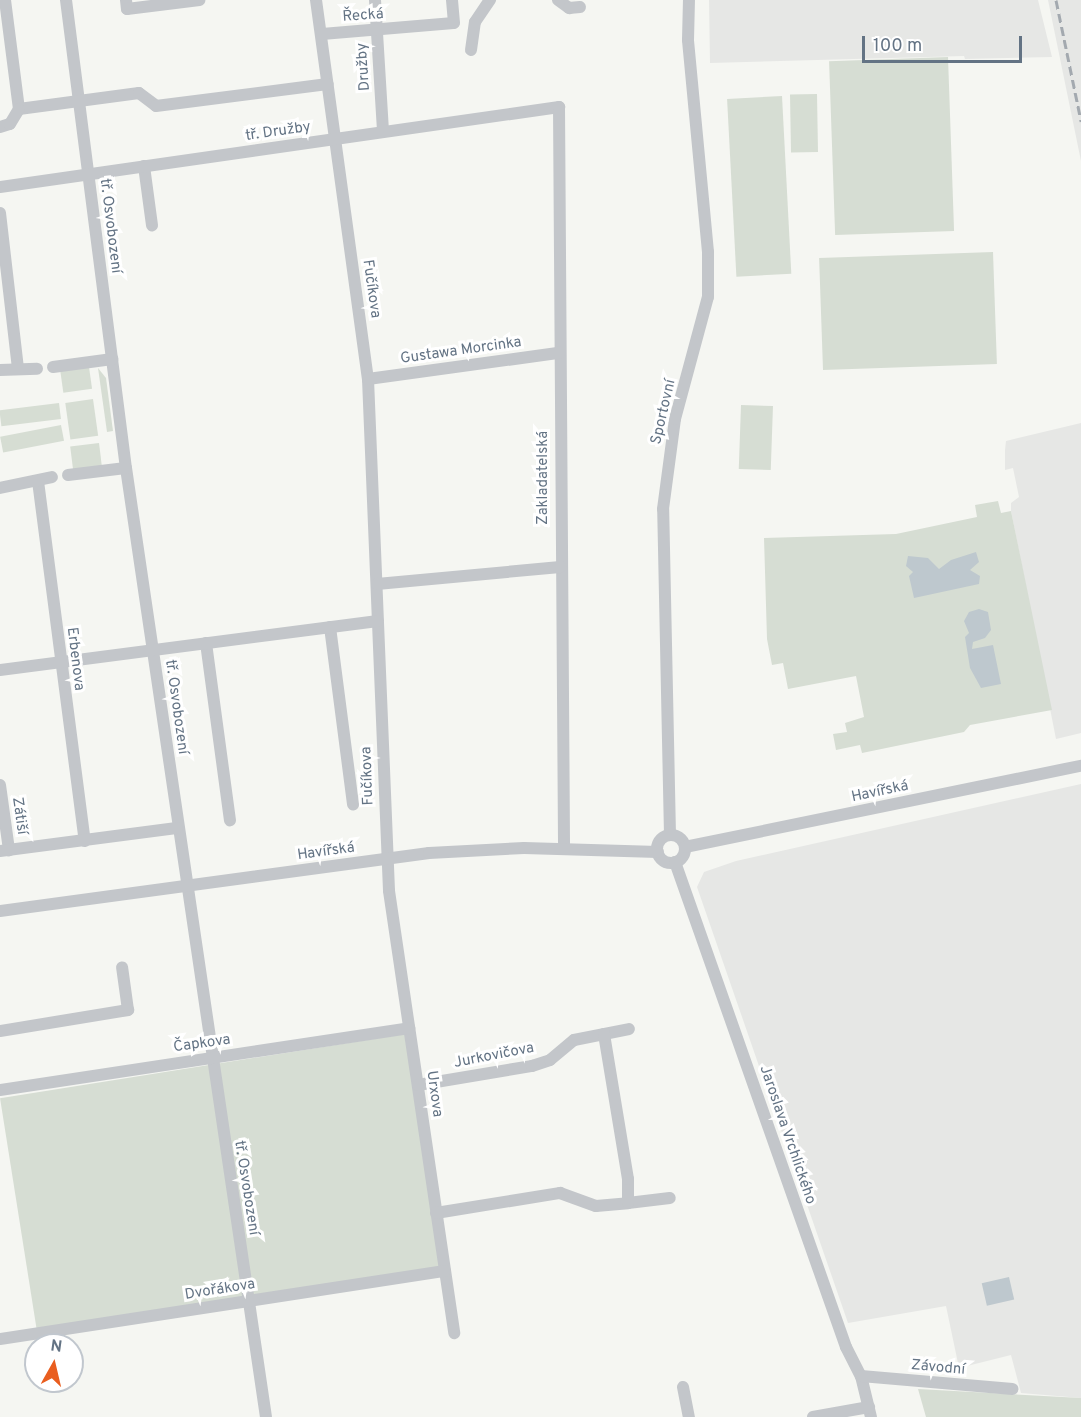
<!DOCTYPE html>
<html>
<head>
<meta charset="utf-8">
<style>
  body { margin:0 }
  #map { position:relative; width:1081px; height:1417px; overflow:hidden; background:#f5f6f2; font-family:Overpass,sans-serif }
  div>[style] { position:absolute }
  .built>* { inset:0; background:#e6e7e5 }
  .green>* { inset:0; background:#d6ddd3; transform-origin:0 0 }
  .water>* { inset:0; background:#bec8ce; transform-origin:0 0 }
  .minor>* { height:12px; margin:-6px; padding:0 6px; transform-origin:6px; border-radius:6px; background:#c3c6ca }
  .minor>.ring { margin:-6px; padding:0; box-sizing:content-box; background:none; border:12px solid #c3c6ca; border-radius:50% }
  .rail>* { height:3px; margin-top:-1.5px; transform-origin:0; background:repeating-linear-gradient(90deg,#a3a9af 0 9px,transparent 0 13.5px) }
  span { translate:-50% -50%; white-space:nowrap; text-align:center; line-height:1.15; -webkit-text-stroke:6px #fff; paint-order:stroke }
  .street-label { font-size:15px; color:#637384 }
  .north { position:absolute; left:24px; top:1333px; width:60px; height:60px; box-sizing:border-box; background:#fff; border:2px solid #c1c7ce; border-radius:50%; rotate:8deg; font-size:16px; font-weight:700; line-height:24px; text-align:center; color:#637384 }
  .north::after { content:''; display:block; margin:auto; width:21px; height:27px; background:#e95e1f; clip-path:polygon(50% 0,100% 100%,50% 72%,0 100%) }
  .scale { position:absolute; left:862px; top:36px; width:160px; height:27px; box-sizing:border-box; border:3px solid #637384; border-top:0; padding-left:8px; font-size:18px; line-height:21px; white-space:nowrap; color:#637384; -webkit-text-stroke:4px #fff; paint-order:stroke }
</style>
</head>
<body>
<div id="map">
  <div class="built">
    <div style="clip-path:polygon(709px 0,1038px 0,1052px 57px,965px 59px,964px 56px,710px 63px)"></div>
    <div style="clip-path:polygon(1048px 0,1081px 0,1081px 161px)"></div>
    <div style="clip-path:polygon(1081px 423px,1081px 733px,1056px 739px,1011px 511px,1011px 503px,1019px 497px,1013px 468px,1005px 470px,1005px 450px,1006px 441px)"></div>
    <div style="clip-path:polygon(1081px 784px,1081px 1398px,1021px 1393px,1011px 1355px,959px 1368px,946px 1306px,848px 1323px,697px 887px,704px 872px,736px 861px)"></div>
  </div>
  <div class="green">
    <div style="left:948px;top:57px;width:174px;height:119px;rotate:88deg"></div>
    <div style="left:817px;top:94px;width:58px;height:27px;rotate:89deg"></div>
    <div style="left:782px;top:96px;width:178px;height:55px;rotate:87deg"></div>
    <div style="left:993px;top:252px;width:112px;height:174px;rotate:88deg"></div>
    <div style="left:89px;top:367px;width:22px;height:29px;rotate:82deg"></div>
    <div style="clip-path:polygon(98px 368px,106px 378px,113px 431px,107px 432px)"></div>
    <div style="left:93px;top:399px;width:37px;height:28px;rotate:82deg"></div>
    <div style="left:59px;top:403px;width:16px;height:60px;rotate:83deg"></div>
    <div style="left:741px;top:405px;width:32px;height:64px;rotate:2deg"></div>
    <div style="left:61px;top:425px;width:16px;height:62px;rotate:79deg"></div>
    <div style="left:99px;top:443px;width:23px;height:29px;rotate:83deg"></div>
    <div style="clip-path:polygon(998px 501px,1001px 513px,1011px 511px,1052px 710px,970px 725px,964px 732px,862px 753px,860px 745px,836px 750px,833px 734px,847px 732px,845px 723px,864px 717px,856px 676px,788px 689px,783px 663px,772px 665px,767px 639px,764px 538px,896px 534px,977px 517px,975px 505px)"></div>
    <div style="left:405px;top:1034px;width:237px;height:410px;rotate:81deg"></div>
    <div style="clip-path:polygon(918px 1389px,1081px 1398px,1081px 1417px,926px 1417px)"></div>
  </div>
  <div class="water">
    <div style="clip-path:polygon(976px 552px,979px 562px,970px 570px,980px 576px,979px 584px,914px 598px,909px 576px,913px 572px,906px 566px,908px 556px,928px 558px,939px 569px,951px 560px)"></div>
    <div style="clip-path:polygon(979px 609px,988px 612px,991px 630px,985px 638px,973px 642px,972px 649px,993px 645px,1001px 684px,981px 688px,970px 668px,965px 637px,969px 633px,964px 621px,969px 612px)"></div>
    <div style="left:1009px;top:1277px;width:23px;height:28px;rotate:77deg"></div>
  </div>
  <div class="minor">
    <div style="left:5px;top:0;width:110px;rotate:82.7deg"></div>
    <div style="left:66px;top:0;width:472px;rotate:82.7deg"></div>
    <div style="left:126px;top:468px;width:959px;rotate:81.61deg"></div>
    <div style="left:126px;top:0;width:9px;rotate:84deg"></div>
    <div style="left:127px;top:9px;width:73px;rotate:-7.1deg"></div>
    <div style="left:316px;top:0;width:383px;rotate:82.2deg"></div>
    <div style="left:368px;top:379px;width:512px;rotate:87.65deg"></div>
    <div style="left:389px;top:891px;width:447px;rotate:81.6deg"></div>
    <div style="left:375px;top:0;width:131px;rotate:86.5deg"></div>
    <div style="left:558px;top:0;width:14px;rotate:36deg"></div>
    <div style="left:569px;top:8px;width:11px;rotate:-5deg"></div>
    <div style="left:322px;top:34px;width:132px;rotate:-4.8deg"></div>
    <div style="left:454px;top:23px;width:23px;rotate:-95deg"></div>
    <div style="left:471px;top:50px;width:28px;rotate:-82deg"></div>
    <div style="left:475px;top:22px;width:27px;rotate:-56deg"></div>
    <div style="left:19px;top:109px;width:121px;rotate:-7.6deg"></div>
    <div style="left:139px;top:93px;width:21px;rotate:37deg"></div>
    <div style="left:156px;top:106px;width:173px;rotate:-7.3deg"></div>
    <div style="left:0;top:127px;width:10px;rotate:-17deg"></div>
    <div style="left:10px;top:124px;width:17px;rotate:-59deg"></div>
    <div style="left:144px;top:166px;width:60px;rotate:82.3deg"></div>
    <div style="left:0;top:187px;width:565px;rotate:-8.14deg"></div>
    <div style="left:559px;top:107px;width:741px;rotate:89.61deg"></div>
    <div style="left:0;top:213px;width:157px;rotate:83.4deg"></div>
    <div style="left:53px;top:367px;width:60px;rotate:-7.7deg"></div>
    <div style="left:0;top:370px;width:37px;rotate:-2deg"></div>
    <div style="left:368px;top:379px;width:193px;rotate:-7.8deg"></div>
    <div style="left:68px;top:475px;width:58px;rotate:-6.9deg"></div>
    <div style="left:38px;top:481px;width:363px;rotate:82.6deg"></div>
    <div style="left:0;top:488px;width:53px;rotate:-11.9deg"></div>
    <div style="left:377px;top:584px;width:184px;rotate:-5.3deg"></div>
    <div style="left:330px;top:627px;width:179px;rotate:82.6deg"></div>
    <div style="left:206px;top:643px;width:179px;rotate:82.3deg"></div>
    <div style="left:0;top:670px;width:381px;rotate:-7.4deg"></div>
    <div style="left:0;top:785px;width:66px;rotate:82.1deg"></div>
    <div style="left:670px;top:835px;width:326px;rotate:-91.2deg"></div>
    <div style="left:663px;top:509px;width:91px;rotate:-82.4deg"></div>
    <div style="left:675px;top:419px;width:126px;rotate:-74.9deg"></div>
    <div style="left:708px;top:297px;width:45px;rotate:-90deg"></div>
    <div style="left:708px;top:252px;width:213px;rotate:-95.4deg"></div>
    <div style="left:688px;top:40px;width:40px;rotate:-88.6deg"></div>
    <div class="ring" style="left:657px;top:835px;width:16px;height:16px"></div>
    <div style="left:685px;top:847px;width:404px;rotate:-11.6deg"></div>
    <div style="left:0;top:851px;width:178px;rotate:-7.4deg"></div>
    <div style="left:675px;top:862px;width:514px;rotate:70.58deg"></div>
    <div style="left:846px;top:1347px;width:33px;rotate:63deg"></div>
    <div style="left:861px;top:1376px;width:42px;rotate:76.3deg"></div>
    <div style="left:0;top:911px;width:433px;rotate:-7.7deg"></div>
    <div style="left:429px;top:853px;width:95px;rotate:-3deg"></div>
    <div style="left:524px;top:848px;width:134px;rotate:1.7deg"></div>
    <div style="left:0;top:1031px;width:130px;rotate:-9.3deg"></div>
    <div style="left:128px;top:1010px;width:43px;rotate:-97.9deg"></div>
    <div style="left:418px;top:1085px;width:116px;rotate:-9.5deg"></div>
    <div style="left:532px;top:1066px;width:19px;rotate:-18deg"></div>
    <div style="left:550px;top:1060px;width:31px;rotate:-40deg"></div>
    <div style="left:574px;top:1040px;width:56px;rotate:-11.3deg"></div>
    <div style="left:0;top:1090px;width:414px;rotate:-8.6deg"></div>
    <div style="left:628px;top:1203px;width:42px;rotate:-6.8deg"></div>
    <div style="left:436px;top:1213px;width:126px;rotate:-9.2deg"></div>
    <div style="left:560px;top:1193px;width:38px;rotate:20deg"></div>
    <div style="left:596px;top:1206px;width:32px;rotate:-5deg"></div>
    <div style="left:628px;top:1203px;width:24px;rotate:-90deg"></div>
    <div style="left:628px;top:1179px;width:147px;rotate:-99.4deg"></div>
    <div style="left:0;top:1339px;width:450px;rotate:-8.7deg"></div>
    <div style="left:861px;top:1376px;width:152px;rotate:4.9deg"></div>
    <div style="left:683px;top:1387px;width:31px;rotate:79deg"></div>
    <div style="left:813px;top:1417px;width:57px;rotate:-10.1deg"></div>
  </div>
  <div class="rail">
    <div style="left:1056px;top:0;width:124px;rotate:78.3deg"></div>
  </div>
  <div class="street-label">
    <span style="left:363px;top:16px;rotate:-4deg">Řecká</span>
    <span style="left:364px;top:67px;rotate:-94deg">Družby</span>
    <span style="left:278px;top:132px;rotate:-8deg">tř. Družby</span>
    <span style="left:110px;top:226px;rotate:83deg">tř. Osvobození</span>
    <span style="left:371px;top:289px;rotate:82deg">Fučíkova</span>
    <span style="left:461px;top:351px;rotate:-8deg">Gustawa Morcinka</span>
    <span style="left:664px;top:412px;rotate:-77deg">Sportovní</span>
    <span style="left:544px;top:478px;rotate:-90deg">Zakladatelská</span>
    <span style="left:75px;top:659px;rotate:83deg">Erbenova</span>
    <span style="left:176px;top:707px;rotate:82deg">tř. Osvobození</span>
    <span style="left:368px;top:776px;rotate:-92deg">Fučíkova</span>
    <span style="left:880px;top:792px;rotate:-12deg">Havířská</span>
    <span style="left:19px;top:816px;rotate:82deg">Zátiší</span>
    <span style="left:326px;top:852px;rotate:-8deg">Havířská</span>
    <span style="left:202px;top:1044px;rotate:-8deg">Čapkova</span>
    <span style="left:494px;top:1056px;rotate:-11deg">Jurkovičova</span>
    <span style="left:434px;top:1094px;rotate:82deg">Urxova</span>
    <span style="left:787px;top:1135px;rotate:71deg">Jaroslava Vrchlického</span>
    <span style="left:246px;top:1188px;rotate:81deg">tř. Osvobození</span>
    <span style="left:220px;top:1290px;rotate:-9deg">Dvořákova</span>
    <span style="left:938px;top:1368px;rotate:5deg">Závodní</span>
  </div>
  <div class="north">N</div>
  <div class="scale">100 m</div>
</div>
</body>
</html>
